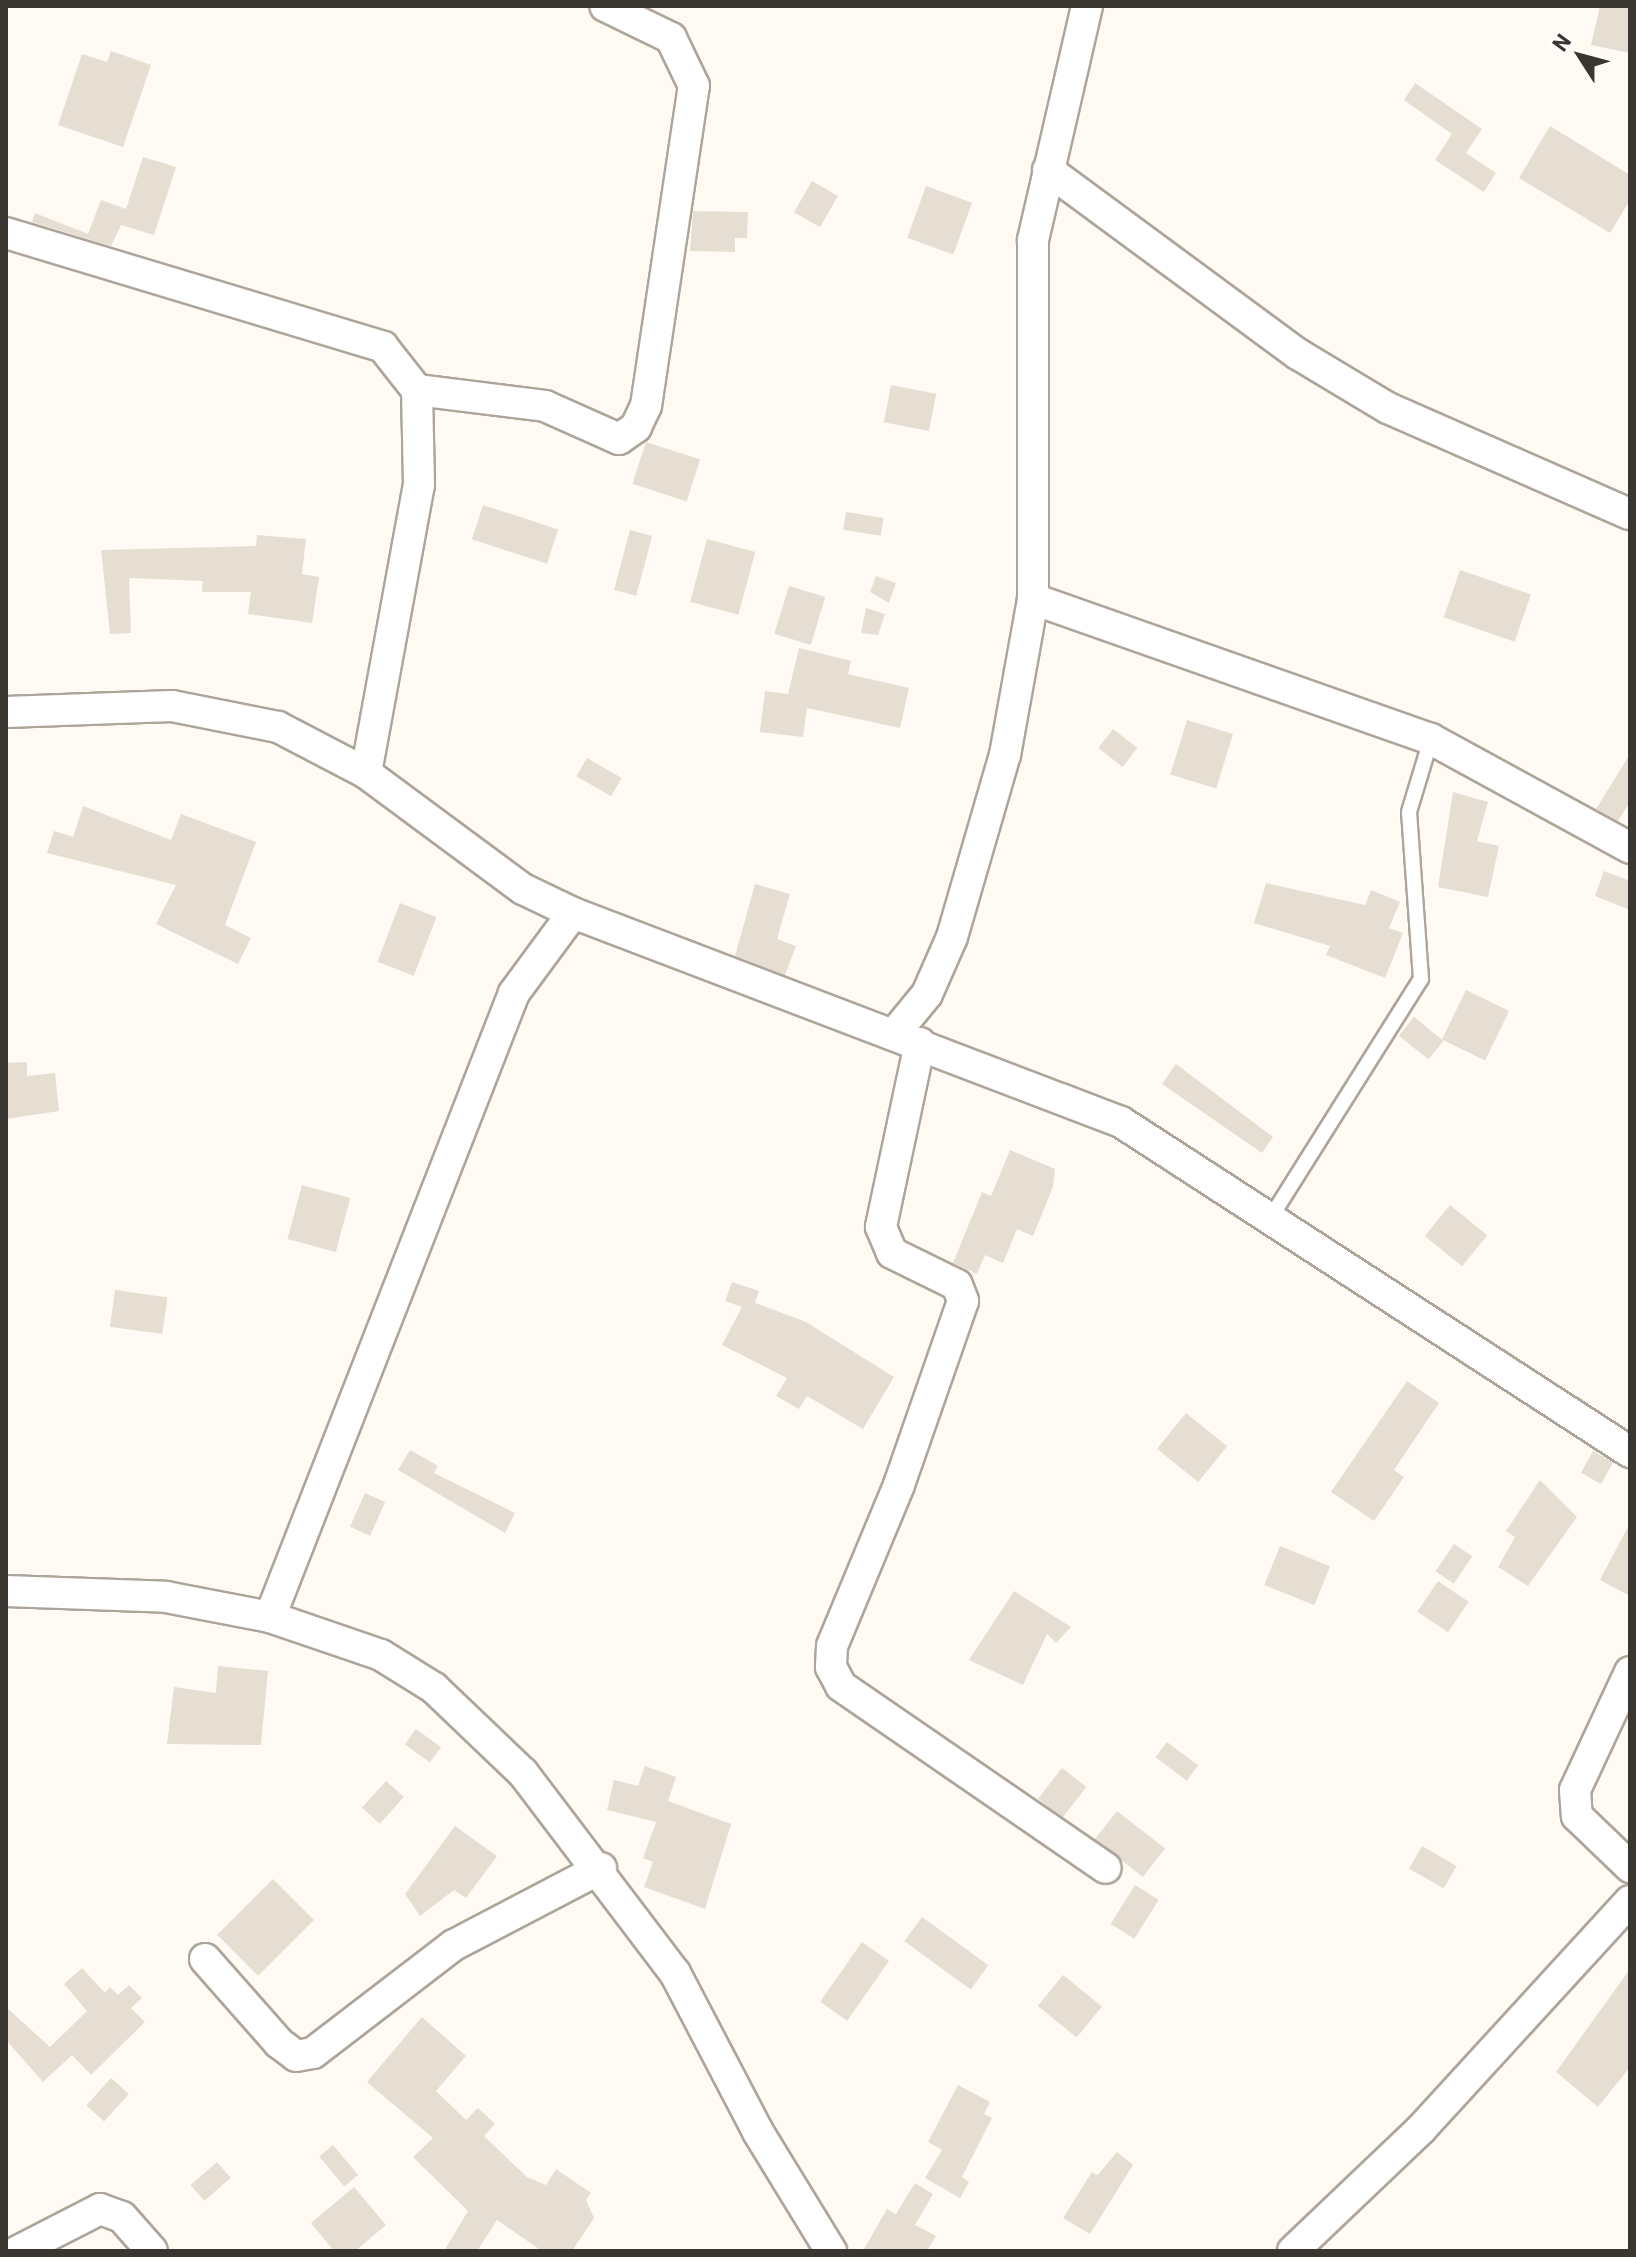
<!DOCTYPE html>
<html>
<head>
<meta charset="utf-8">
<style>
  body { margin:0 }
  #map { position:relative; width:1636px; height:2257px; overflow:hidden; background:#fffaf3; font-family:Barlow,sans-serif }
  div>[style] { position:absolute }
  .building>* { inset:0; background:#e7ded3; transform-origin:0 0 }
  .roads { filter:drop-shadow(2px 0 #ada59a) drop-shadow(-2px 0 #ada59a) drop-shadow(0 2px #ada59a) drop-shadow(0 -2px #ada59a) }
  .service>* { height:14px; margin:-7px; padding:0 7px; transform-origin:7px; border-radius:7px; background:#fff }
  .minor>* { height:30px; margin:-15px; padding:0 15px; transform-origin:15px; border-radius:15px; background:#fff }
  span { translate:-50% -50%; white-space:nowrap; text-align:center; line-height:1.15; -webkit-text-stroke:7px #fff; paint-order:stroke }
  .frame { position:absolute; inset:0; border:8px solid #3a3632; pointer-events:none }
  .north { position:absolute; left:1540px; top:16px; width:80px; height:80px; -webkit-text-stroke:6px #fff; paint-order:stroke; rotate:306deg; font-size:22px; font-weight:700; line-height:32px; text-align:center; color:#3a3632 }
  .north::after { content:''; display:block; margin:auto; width:28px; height:36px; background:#3a3632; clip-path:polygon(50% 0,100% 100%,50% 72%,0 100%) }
</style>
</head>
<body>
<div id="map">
  <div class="building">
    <div style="clip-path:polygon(1600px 6px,1630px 6px,1630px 53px,1591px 45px)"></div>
    <div style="clip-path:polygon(111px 51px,151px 65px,123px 147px,58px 125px,82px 54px,107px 62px)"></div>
    <div style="clip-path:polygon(1415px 83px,1482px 129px,1466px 153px,1496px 173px,1484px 192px,1435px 160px,1452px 134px,1404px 100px)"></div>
    <div style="clip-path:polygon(1550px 126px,1630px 175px,1630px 200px,1610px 233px,1519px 178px)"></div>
    <div style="clip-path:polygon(143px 157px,176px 167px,154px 235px,121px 225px,111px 246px,32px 222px,35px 213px,88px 234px,101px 200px,126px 209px)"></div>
    <div style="left:812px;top:181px;width:30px;height:36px;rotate:30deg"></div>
    <div style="left:926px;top:186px;width:49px;height:55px;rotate:20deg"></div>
    <div style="clip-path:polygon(693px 211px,748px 212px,747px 238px,735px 238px,735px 252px,690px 251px)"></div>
    <div style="left:891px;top:385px;width:46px;height:38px;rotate:11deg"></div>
    <div style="left:646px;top:442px;width:57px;height:44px;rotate:18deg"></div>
    <div style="left:483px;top:505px;width:79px;height:36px;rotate:18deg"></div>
    <div style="left:846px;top:512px;width:38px;height:18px;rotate:9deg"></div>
    <div style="left:630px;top:530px;width:23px;height:62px;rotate:15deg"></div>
    <div style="clip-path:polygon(257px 535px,306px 539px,302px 574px,319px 577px,312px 623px,248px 614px,251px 592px,202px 592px,203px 581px,129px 578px,131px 633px,110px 634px,101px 550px,256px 546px)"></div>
    <div style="left:707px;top:539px;width:50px;height:65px;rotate:15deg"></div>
    <div style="left:1460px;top:570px;width:75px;height:50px;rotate:19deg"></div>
    <div style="clip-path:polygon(876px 576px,896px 583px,889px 603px,870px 592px)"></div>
    <div style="left:789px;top:586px;width:38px;height:50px;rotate:17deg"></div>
    <div style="clip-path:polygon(866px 608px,885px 614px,878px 635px,861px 633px)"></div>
    <div style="clip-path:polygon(799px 648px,851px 661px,848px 674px,909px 688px,900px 728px,807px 708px,803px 737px,760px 732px,765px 691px,788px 694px)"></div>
    <div style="left:1187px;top:720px;width:48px;height:57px;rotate:17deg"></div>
    <div style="left:1113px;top:729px;width:31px;height:24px;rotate:38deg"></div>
    <div style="clip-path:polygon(1630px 754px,1630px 802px,1618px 821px,1596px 809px)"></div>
    <div style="left:587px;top:758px;width:40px;height:21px;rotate:30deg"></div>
    <div style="clip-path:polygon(1453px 792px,1488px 802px,1477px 841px,1499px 846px,1488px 897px,1438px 887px)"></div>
    <div style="clip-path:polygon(83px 806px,171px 840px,181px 814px,256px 842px,225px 925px,251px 938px,238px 964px,156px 924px,176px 885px,47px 853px,54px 831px,73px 837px)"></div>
    <div style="clip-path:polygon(1604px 871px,1630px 881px,1630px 910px,1595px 896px)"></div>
    <div style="clip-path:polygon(1266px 883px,1365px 905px,1371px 890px,1400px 902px,1389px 928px,1403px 933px,1385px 978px,1326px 955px,1330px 946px,1254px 923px)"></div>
    <div style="clip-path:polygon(755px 884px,790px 894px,777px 939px,796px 946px,785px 975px,735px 956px)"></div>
    <div style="left:400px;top:903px;width:39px;height:63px;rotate:21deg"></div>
    <div style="left:1466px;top:990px;width:48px;height:55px;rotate:26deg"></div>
    <div style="left:1414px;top:1017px;width:38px;height:24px;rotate:39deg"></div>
    <div style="clip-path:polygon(27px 1062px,27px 1076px,55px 1073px,59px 1111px,6px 1119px,6px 1063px)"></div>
    <div style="clip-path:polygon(1176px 1064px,1273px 1137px,1262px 1153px,1162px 1084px)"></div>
    <div style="clip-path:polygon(1010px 1150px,1055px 1169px,1053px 1187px,1033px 1236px,1017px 1229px,1003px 1263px,985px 1255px,977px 1274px,953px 1263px,982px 1192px,991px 1196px)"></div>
    <div style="left:302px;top:1185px;width:50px;height:56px;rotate:15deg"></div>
    <div style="left:1450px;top:1205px;width:48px;height:40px;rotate:39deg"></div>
    <div style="clip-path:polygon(732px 1282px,759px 1291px,755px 1303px,806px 1322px,894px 1377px,863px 1429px,807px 1396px,799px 1409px,776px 1396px,787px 1378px,722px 1345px,742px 1307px,725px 1301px)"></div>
    <div style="left:115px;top:1290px;width:53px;height:37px;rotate:8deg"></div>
    <div style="clip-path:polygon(1407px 1381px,1439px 1403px,1394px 1470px,1404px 1477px,1374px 1521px,1331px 1492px)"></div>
    <div style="left:1186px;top:1413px;width:53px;height:46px;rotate:39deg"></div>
    <div style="clip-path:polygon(410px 1450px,438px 1466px,434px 1473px,515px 1513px,505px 1533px,398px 1470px)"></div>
    <div style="left:1593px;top:1451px;width:23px;height:25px;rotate:29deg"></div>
    <div style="clip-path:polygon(1540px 1480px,1577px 1517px,1528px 1586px,1498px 1567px,1515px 1537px,1506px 1531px)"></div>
    <div style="left:365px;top:1493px;width:22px;height:37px;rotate:24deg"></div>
    <div style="clip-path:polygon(1630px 1523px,1630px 1596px,1600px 1580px)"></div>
    <div style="left:1454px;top:1544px;width:22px;height:33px;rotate:34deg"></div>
    <div style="left:1280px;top:1546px;width:54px;height:42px;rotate:22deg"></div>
    <div style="left:1438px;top:1581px;width:37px;height:37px;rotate:34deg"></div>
    <div style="clip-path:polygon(1014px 1591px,1071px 1627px,1056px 1643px,1047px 1634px,1023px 1685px,969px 1660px)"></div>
    <div style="clip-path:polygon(218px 1666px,268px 1671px,261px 1745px,167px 1744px,174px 1687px,216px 1693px)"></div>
    <div style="left:416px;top:1729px;width:31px;height:19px;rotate:36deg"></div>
    <div style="left:1167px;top:1742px;width:39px;height:19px;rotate:37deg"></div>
    <div style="clip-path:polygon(645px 1766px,676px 1777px,668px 1801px,731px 1824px,705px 1909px,644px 1887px,653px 1862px,643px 1858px,656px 1822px,607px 1810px,614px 1780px,638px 1786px)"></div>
    <div style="left:1062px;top:1768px;width:31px;height:39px;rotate:38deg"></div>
    <div style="left:386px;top:1781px;width:24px;height:36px;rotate:42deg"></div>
    <div style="left:1117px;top:1811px;width:61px;height:36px;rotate:38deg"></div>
    <div style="clip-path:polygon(455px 1826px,497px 1856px,466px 1898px,454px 1890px,420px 1916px,405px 1894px)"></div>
    <div style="left:1422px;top:1846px;width:40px;height:26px;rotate:30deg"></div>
    <div style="left:273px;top:1879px;width:58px;height:79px;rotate:45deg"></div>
    <div style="left:1135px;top:1885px;width:28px;height:46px;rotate:32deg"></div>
    <div style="left:922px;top:1917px;width:82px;height:30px;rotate:36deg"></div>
    <div style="left:862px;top:1942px;width:33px;height:73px;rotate:35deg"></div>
    <div style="clip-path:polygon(82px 1968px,105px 1993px,110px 1987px,118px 1995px,129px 1985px,142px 1998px,131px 2008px,145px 2022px,91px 2075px,72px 2055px,43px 2082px,6px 2040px,6px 2007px,50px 2047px,87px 2011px,64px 1984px)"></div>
    <div style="clip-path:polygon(1630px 1969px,1630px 2067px,1598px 2107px,1556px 2072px)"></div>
    <div style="left:1063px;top:1975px;width:50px;height:40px;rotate:39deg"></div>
    <div style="clip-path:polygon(422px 2017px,466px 2056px,436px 2091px,466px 2120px,478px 2108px,495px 2124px,484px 2136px,527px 2177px,546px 2185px,556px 2169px,591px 2193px,586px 2200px,594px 2218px,572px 2251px,542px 2251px,497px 2220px,477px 2251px,444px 2251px,468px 2211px,413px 2157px,433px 2138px,367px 2082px)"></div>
    <div style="left:111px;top:2078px;width:24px;height:37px;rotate:42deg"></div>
    <div style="clip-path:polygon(958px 2085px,990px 2102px,984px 2114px,992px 2118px,962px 2177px,969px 2182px,960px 2198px,925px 2178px,942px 2150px,928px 2142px)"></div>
    <div style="left:333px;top:2145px;width:39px;height:18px;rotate:50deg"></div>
    <div style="clip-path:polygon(1117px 2152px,1133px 2165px,1090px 2234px,1063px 2218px,1092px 2172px,1098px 2175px)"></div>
    <div style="left:217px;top:2162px;width:21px;height:35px;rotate:49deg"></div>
    <div style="clip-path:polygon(915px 2183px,933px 2194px,915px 2225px,936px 2236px,927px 2251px,863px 2251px,887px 2209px,896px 2214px)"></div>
    <div style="clip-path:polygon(354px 2187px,386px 2225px,355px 2251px,334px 2251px,311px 2223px)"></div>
  </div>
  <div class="roads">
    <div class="service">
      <div style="left:1271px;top:1217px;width:281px;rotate:-57.8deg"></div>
      <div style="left:1421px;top:979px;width:167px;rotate:-94.1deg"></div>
      <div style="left:1409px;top:812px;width:76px;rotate:-73.2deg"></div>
    </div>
    <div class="minor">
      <div style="left:1048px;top:170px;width:310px;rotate:36.4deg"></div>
      <div style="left:1298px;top:354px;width:105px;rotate:31deg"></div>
      <div style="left:1388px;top:408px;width:264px;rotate:23.7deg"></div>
      <div style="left:6px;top:233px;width:394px;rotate:16.8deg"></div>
      <div style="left:383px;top:347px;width:55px;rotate:51.7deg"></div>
      <div style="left:1033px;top:599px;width:422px;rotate:19.4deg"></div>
      <div style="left:1431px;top:739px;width:227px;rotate:28.7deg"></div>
      <div style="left:6px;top:712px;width:166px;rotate:-2.1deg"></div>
      <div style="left:172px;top:706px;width:108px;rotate:11.2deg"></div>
      <div style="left:278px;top:727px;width:99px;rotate:27.6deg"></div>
      <div style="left:366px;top:773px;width:195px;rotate:36.5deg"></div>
      <div style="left:523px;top:889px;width:55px;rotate:25.6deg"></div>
      <div style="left:573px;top:913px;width:587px;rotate:20.88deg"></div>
      <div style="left:1121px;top:1122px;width:607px;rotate:32.96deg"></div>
      <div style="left:366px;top:773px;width:293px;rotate:-79.6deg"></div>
      <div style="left:419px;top:485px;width:95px;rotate:-91.2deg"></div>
      <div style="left:417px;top:390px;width:129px;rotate:7.1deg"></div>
      <div style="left:545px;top:406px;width:81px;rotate:24deg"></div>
      <div style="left:619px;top:439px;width:21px;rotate:-35deg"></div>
      <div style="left:636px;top:427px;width:23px;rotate:-65deg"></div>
      <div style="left:646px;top:406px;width:324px;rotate:-81.5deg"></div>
      <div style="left:694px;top:86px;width:53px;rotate:-115.6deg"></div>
      <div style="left:671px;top:38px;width:73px;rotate:-154.1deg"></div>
      <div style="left:895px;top:1033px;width:50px;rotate:-50.6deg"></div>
      <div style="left:927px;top:994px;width:62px;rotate:-66.3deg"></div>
      <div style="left:952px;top:937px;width:190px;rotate:-73.8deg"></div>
      <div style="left:1005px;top:755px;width:158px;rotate:-79.8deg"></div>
      <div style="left:1033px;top:599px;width:359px;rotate:-90deg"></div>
      <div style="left:1033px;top:240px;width:240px;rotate:-77deg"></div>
      <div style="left:920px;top:1043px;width:188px;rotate:102deg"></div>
      <div style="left:881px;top:1227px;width:28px;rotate:67deg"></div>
      <div style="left:892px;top:1253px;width:72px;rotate:26.2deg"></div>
      <div style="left:957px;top:1285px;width:17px;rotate:69deg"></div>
      <div style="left:963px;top:1301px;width:195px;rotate:109.2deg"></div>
      <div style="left:899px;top:1485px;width:174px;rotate:112.6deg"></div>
      <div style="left:832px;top:1646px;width:21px;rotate:93deg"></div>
      <div style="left:831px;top:1667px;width:21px;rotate:62deg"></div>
      <div style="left:841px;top:1686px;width:321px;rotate:34.5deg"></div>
      <div style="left:6px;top:1591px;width:160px;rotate:2.1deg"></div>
      <div style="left:166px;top:1597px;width:106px;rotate:10.9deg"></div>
      <div style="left:270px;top:1617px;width:117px;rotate:18.9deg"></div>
      <div style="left:381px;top:1655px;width:62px;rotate:31.9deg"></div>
      <div style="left:434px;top:1688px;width:123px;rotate:43.7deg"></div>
      <div style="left:523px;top:1773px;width:251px;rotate:52.8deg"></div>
      <div style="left:675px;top:1973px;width:179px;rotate:62.4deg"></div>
      <div style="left:758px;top:2132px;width:140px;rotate:58.5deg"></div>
      <div style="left:270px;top:1617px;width:670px;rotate:-68.64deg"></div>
      <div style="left:514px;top:993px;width:99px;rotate:-53.6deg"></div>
      <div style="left:1630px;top:1672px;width:130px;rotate:115deg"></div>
      <div style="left:1575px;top:1790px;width:26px;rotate:86deg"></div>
      <div style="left:1577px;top:1816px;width:74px;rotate:43.9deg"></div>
      <div style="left:205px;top:1959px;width:112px;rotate:48.6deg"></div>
      <div style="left:279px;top:2043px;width:21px;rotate:37deg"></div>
      <div style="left:296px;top:2056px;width:17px;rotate:-10deg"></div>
      <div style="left:313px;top:2053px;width:178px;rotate:-37.5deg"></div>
      <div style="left:454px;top:1945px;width:166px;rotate:-27.6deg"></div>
      <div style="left:18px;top:2251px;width:92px;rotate:-27.1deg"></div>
      <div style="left:100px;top:2209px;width:23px;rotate:20deg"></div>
      <div style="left:122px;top:2217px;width:45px;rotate:48.6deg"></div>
      <div style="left:1293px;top:2251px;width:177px;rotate:-43.6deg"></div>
      <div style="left:1421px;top:2129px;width:309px;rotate:-47.5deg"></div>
    </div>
  </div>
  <div class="frame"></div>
  <div class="north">N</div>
</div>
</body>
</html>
